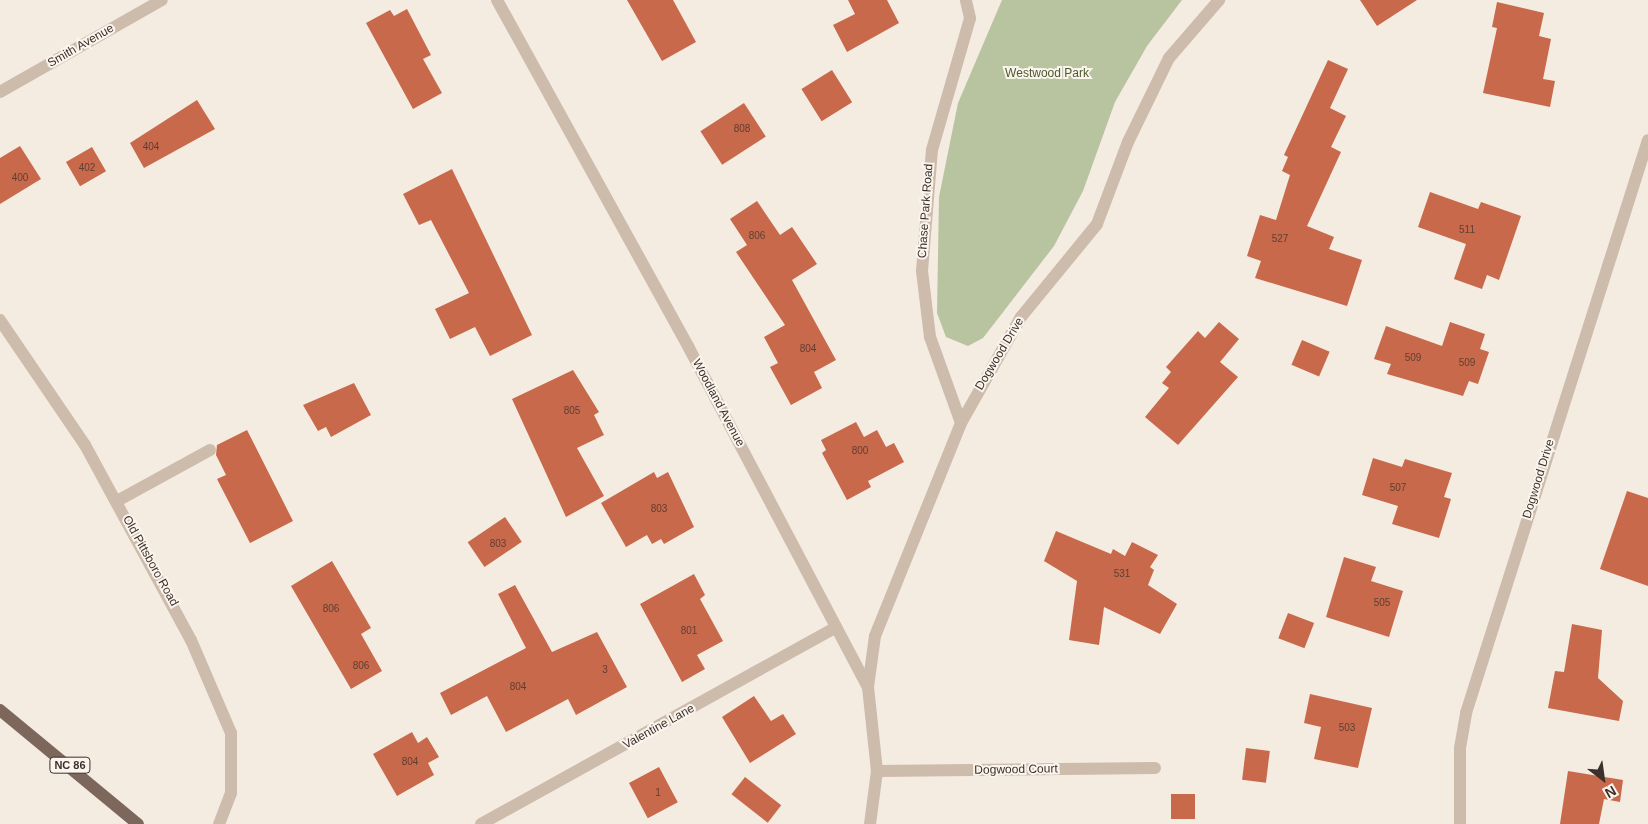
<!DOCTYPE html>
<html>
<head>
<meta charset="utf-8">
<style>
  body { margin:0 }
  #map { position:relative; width:1648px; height:824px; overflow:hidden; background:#f4ebe1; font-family:Helvetica,sans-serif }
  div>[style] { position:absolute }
  .green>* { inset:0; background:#b8c4a0 }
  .building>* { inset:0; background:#c8694b; transform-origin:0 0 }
  .lane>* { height:12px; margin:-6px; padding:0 6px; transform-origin:6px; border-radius:6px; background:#cdbbac }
  .street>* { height:12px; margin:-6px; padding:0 6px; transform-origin:6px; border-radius:6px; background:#cdbbac }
  .primary>* { height:12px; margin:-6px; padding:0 6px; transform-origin:6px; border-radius:6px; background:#7d675c }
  span { translate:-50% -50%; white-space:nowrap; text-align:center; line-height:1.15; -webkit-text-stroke:4px #fbf5ee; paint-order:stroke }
  .number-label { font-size:10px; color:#5e3e33 }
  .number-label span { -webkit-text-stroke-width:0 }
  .shield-label span { padding:1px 4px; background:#fbf5ee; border:1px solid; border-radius:4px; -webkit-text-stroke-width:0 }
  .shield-label { font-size:11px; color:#3b302b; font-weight:700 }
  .street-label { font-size:12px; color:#3b302b }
  .park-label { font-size:12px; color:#4a5a2e }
  .north { position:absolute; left:1578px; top:754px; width:50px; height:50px; -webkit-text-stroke:4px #fbf5ee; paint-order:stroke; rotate:150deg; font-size:14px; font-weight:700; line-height:20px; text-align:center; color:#3b302b }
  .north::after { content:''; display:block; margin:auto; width:18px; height:22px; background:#3b302b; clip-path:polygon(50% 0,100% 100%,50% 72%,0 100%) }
</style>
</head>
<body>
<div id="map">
  <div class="green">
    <div style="clip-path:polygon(1002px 0,1182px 0,1147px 46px,1115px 102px,1083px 191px,1054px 246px,983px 338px,968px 346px,946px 337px,937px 313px,939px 197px,958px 103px)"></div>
  </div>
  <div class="building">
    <div style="clip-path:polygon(627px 0,673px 0,696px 42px,662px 61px)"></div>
    <div style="clip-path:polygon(848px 0,887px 0,899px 23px,847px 52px,833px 25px,855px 14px)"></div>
    <div style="clip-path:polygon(1360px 0,1417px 0,1377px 26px)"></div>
    <div style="clip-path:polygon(1497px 2px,1544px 13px,1539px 36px,1551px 39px,1543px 79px,1555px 81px,1550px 107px,1483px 93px,1497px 28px,1492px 27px)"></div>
    <div style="clip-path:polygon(407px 9px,431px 55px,423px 59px,442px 93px,413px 109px,366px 23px,390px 10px,394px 16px)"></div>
    <div style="clip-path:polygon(1328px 60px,1348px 69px,1330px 108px,1346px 116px,1331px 147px,1341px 152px,1307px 226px,1334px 237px,1329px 249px,1362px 260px,1347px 306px,1255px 278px,1261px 261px,1247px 256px,1260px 215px,1276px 220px,1290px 175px,1282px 171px,1288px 157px,1284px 155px)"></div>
    <div style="left:832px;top:70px;width:38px;height:36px;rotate:58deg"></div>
    <div style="clip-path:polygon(197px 100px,215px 129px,144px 168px,130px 143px)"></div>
    <div style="left:744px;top:103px;width:40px;height:52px;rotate:57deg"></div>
    <div style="clip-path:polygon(20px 146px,41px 179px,0 204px,0 158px)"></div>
    <div style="left:92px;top:147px;width:28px;height:30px;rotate:60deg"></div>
    <div style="clip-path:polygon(452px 169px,532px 335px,490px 356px,475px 327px,450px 339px,435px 309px,469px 293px,431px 220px,419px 225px,403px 194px)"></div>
    <div style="clip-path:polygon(1430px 192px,1478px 209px,1481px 202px,1521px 216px,1499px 280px,1487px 275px,1482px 289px,1454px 279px,1466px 244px,1418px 227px)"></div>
    <div style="clip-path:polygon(757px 201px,780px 235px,792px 227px,817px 264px,792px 280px,836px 360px,814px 372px,822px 388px,791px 405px,770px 367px,778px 363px,764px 337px,785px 325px,736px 252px,747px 245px,730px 219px)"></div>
    <div style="clip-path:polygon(1219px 322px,1239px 339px,1220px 362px,1238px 377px,1178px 445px,1145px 417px,1169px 388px,1162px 383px,1171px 372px,1166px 367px,1198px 331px,1205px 338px)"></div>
    <div style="clip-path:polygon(1450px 322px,1485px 334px,1480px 349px,1489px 352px,1478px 384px,1469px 381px,1463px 396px,1387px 374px,1391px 364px,1374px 359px,1386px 326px,1442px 346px)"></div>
    <div style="left:1302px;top:340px;width:30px;height:27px;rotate:23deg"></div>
    <div style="clip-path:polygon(573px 370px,599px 412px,594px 415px,604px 435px,577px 448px,604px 496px,566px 517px,512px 399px)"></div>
    <div style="clip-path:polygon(354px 383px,371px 415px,331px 437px,326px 427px,318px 431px,303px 405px)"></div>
    <div style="clip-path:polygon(856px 422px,864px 437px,877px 430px,886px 447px,894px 443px,904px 462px,868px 481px,871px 487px,847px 500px,822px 453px,826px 450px,821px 440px)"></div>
    <div style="clip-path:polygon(247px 430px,293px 521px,250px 543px,217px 479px,226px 475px,216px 455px,217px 445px)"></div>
    <div style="clip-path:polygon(1373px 458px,1402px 467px,1405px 459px,1452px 473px,1444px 497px,1451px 499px,1439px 538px,1392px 524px,1398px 506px,1362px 495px)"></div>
    <div style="clip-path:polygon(654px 472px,657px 478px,668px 472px,694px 527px,664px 544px,661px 539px,652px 544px,647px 535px,626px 547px,601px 503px)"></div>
    <div style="clip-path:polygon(1627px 491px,1648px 498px,1648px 586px,1600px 569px)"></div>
    <div style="left:505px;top:517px;width:30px;height:45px;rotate:56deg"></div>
    <div style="clip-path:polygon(1056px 531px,1111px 554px,1113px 549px,1125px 556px,1132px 542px,1158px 555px,1150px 567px,1154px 570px,1148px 585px,1177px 604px,1160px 634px,1104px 607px,1099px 645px,1069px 640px,1077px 581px,1044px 561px)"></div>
    <div style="clip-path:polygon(1344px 557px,1376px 567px,1371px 581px,1403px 591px,1389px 637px,1326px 617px)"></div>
    <div style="clip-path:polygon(332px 561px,371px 628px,361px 634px,382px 671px,351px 689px,291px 586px)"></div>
    <div style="clip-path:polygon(694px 574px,705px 595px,700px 599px,723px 641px,697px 655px,705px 669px,682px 682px,640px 604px)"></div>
    <div style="clip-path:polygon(515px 585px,552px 652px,597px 632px,627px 687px,576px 715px,568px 699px,506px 732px,487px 696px,451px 715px,440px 693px,526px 648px,498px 594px)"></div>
    <div style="left:1288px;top:613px;width:28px;height:27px;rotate:21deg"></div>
    <div style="clip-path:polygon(1572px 624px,1602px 630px,1598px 678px,1623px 701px,1619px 721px,1548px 708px,1555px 671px,1564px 672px)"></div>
    <div style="clip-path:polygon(1310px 694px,1372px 708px,1358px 768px,1314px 759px,1321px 727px,1304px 723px)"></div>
    <div style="clip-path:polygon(754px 696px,771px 721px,783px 714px,796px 734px,750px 763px,722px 717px)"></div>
    <div style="clip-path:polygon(412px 732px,418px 743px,427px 737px,439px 757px,428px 763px,434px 775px,397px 796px,373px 754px)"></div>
    <div style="left:1246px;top:748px;width:24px;height:32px;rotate:7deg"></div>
    <div style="left:659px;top:767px;width:40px;height:34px;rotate:62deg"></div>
    <div style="clip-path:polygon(1568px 771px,1623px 780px,1620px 802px,1604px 799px,1599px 824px,1560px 824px)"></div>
    <div style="left:745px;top:777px;width:46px;height:22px;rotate:38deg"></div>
    <div style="left:1171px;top:794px;width:24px;height:25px"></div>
  </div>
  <div class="lane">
    <div style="left:117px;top:501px;width:106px;rotate:-28.7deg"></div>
  </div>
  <div class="street">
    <div style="left:497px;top:0;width:397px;rotate:61.1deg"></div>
    <div style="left:689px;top:348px;width:383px;rotate:62.2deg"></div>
    <div style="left:868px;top:687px;width:84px;rotate:83.9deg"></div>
    <div style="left:877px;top:771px;width:53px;rotate:97.5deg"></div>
    <div style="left:0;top:92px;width:186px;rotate:-29.6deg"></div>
    <div style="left:0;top:320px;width:151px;rotate:55.8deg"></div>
    <div style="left:85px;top:445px;width:222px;rotate:61.5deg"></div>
    <div style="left:191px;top:640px;width:101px;rotate:66.7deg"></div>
    <div style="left:231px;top:733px;width:60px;rotate:90deg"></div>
    <div style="left:231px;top:793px;width:33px;rotate:111deg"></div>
    <div style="left:961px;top:423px;width:91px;rotate:-109.8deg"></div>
    <div style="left:930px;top:337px;width:66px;rotate:-96.9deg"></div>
    <div style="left:922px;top:271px;width:121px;rotate:-85.3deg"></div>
    <div style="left:932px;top:150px;width:137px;rotate:-73.9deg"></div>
    <div style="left:970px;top:18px;width:18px;rotate:-103deg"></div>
    <div style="left:868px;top:687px;width:51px;rotate:-82.2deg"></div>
    <div style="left:875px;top:636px;width:230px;rotate:-68deg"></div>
    <div style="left:961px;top:423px;width:122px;rotate:-60.5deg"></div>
    <div style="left:1021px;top:317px;width:120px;rotate:-50.7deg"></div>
    <div style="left:1097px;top:224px;width:88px;rotate:-69.3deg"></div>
    <div style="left:1128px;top:142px;width:93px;rotate:-64deg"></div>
    <div style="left:1169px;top:58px;width:77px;rotate:-49.2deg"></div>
    <div style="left:877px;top:771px;width:278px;rotate:-0.6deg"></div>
    <div style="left:481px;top:824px;width:406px;rotate:-29deg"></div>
    <div style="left:1460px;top:824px;width:76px;rotate:-90deg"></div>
    <div style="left:1460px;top:748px;width:36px;rotate:-80deg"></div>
    <div style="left:1466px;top:713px;width:601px;rotate:-72.38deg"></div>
  </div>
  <div class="primary">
    <div style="left:0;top:710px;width:179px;rotate:39.6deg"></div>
  </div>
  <div class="number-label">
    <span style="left:742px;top:129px">808</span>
    <span style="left:151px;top:147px">404</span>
    <span style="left:87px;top:168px">402</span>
    <span style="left:20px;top:178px">400</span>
    <span style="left:1467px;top:230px">511</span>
    <span style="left:757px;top:236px">806</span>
    <span style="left:1280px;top:239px">527</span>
    <span style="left:808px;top:349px">804</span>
    <span style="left:1413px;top:358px">509</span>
    <span style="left:1467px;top:363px">509</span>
    <span style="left:572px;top:411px">805</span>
    <span style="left:860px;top:451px">800</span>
    <span style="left:1398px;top:488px">507</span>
    <span style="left:659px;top:509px">803</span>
    <span style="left:498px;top:544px">803</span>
    <span style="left:1122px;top:574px">531</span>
    <span style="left:1382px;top:603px">505</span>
    <span style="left:331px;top:609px">806</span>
    <span style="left:689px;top:631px">801</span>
    <span style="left:361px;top:666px">806</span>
    <span style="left:605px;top:670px">3</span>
    <span style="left:518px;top:687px">804</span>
    <span style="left:1347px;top:728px">503</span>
    <span style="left:410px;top:762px">804</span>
    <span style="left:658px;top:793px">1</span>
  </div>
  <div class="shield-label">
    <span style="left:70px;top:765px">NC 86</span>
  </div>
  <div class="street-label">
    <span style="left:81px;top:46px;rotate:-30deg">Smith Avenue</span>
    <span style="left:926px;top:211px;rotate:-86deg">Chase Park Road</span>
    <span style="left:1000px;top:354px;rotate:-59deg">Dogwood Drive</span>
    <span style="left:718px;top:403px;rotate:62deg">Woodland Avenue</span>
    <span style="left:1539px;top:479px;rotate:-73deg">Dogwood Drive</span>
    <span style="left:150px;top:561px;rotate:61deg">Old Pittsboro Road</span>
    <span style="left:659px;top:727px;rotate:-29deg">Valentine Lane</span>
    <span style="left:1016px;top:770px;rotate:-1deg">Dogwood Court</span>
  </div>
  <div class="park-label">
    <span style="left:1047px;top:74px">Westwood Park</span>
  </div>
  <div class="north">N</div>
</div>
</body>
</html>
